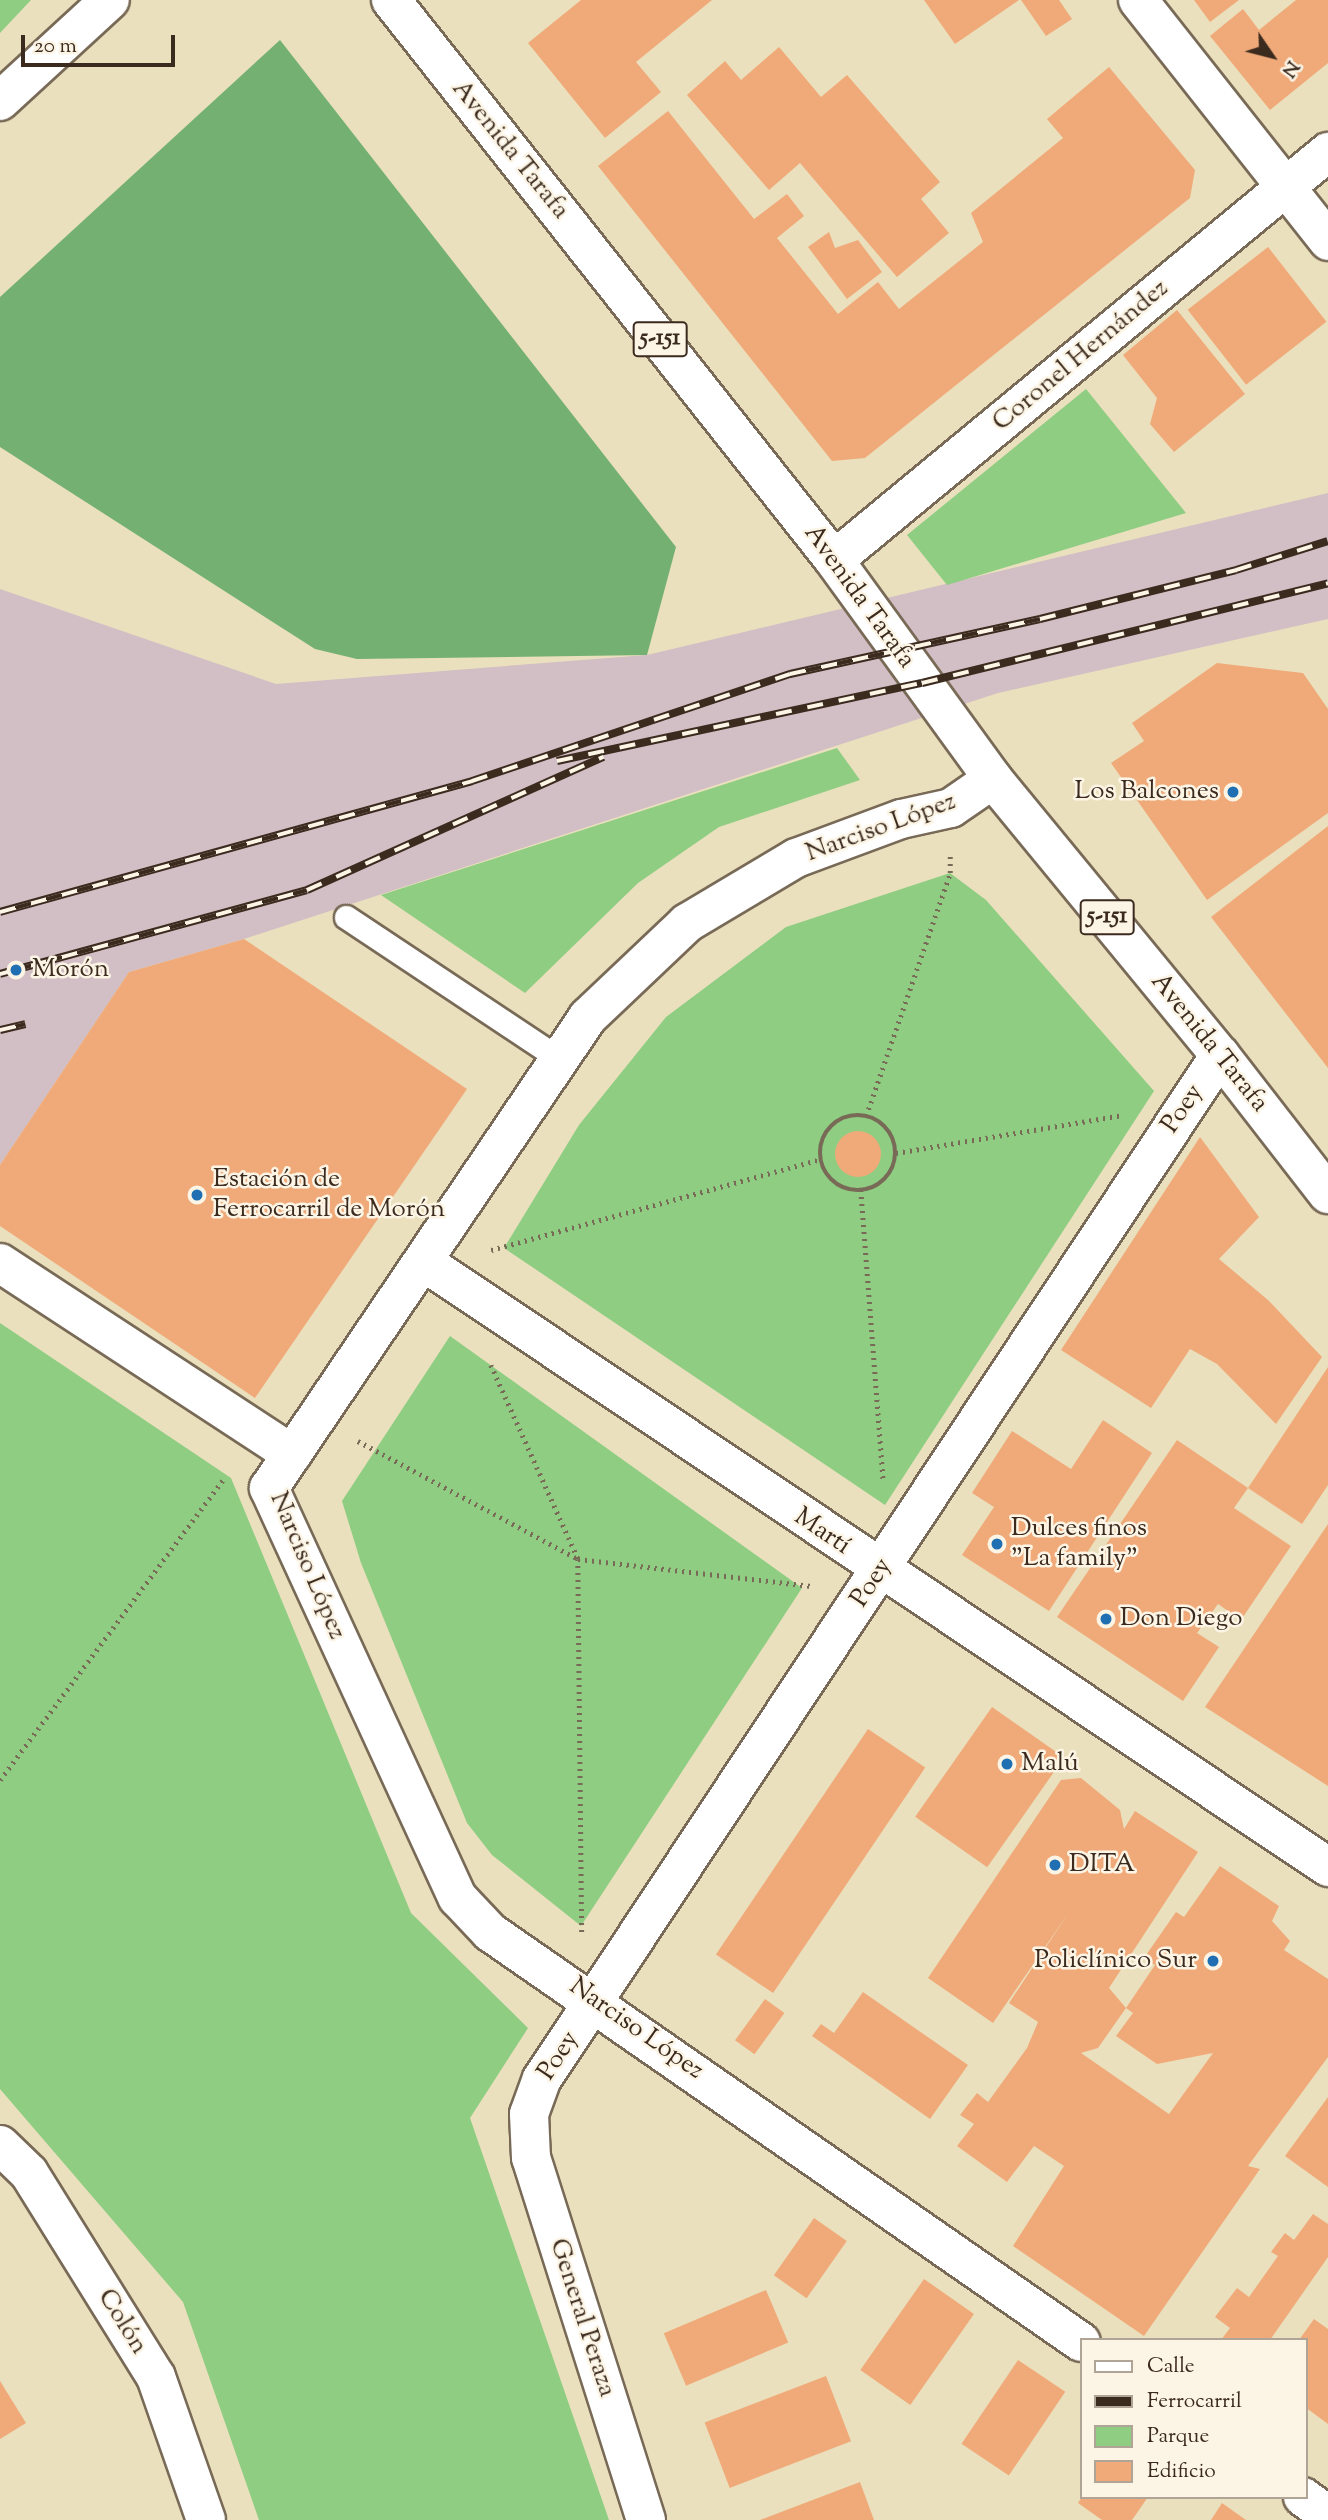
<!DOCTYPE html>
<html>
<head>
<meta charset="utf-8">
<style>
  body { margin:0 }
  #map { position:relative; width:1328px; height:2520px; overflow:hidden; background:#eae0bd; font-family:"Sorts Mill Goudy",serif }
  div>[style] { position:absolute }
  .industrial>* { inset:0; background:#d2bec5 }
  .green>* { inset:0; background:#8fcd83 }
  .forest>* { inset:0; background:#73b071 }
  .building>* { inset:0; background:#f0aa79; transform-origin:0 0 }
  .round { border-radius:50% }
  .path>* { height:4.5px; margin-top:-2.25px; transform-origin:0; background:repeating-linear-gradient(90deg,#786a56 0 2px,transparent 0 7px) }
  .path>.ring { margin:-2.25px; padding:0; box-sizing:content-box; background:none; border:4.5px solid #786a56; border-radius:50% }
  .roads { filter:drop-shadow(2px 0 #786a56) drop-shadow(-2px 0 #786a56) drop-shadow(0 2px #786a56) drop-shadow(0 -2px #786a56) }
  .service>* { height:23px; margin:-11.5px; padding:0 11.5px; transform-origin:11.5px; border-radius:11.5px; background:#fff }
  .minor>* { height:38px; margin:-19px; padding:0 19px; transform-origin:19px; border-radius:19px; background:#fff }
  .tertiary>* { height:38px; margin:-19px; padding:0 19px; transform-origin:19px; border-radius:19px; background:#fff }
  .primary>* { height:38px; margin:-19px; padding:0 19px; transform-origin:19px; border-radius:19px; background:#fff }
  .rail>* { height:8px; margin-top:-4px; transform-origin:0; background:repeating-linear-gradient(90deg,#fcf5e5 0 16px,#3b2a1e 0 32px); box-sizing:border-box; border-block:2px solid #3b2a1e }
  .dots>* { width:19px; height:19px; translate:-50% -50%; box-sizing:border-box; border:4px solid #fcf5e5; border-radius:50% }
  span { translate:-50% -50%; white-space:nowrap; text-align:center; line-height:1.15; -webkit-text-stroke:5px #fcf5e5; paint-order:stroke }
  .shield-label span { padding:2px 5px; background:#fcf5e5; border:2px solid; border-radius:5px; -webkit-text-stroke-width:0 }
  .shield-label { font-size:24px; color:#3b2a1e; font-weight:700 }
  .street-label { font-size:26px; color:#3b2a1e }
  .poi-label { font-size:26px; color:#3b2a1e }
  .right { translate:-100% -50%; text-align:right }
  .left { translate:0 -50%; text-align:left }
  .legend { position:absolute; left:1080px; top:2338px; width:228px; height:161px; box-sizing:border-box; background:#fcf5e5; border:2px solid #afa495; margin:0; padding:9px 12px; list-style:none; font-size:21px; color:#3b2a1e }
  .legend li { display:flex; align-items:center; gap:14px; height:35px }
  .legend b { width:35px; border:2px solid #afa495 }
  .north { position:absolute; left:1237px; top:21px; width:70px; height:70px; -webkit-text-stroke:5px #fcf5e5; paint-order:stroke; rotate:125deg; font-size:19px; font-weight:700; line-height:28px; text-align:center; color:#3b2a1e }
  .north::after { content:''; display:block; margin:auto; width:24px; height:32px; background:#3b2a1e; clip-path:polygon(50% 0,100% 100%,50% 72%,0 100%) }
  .scale { position:absolute; left:21px; top:35px; width:154px; height:32px; box-sizing:border-box; border:4px solid #3b2a1e; border-top:0; padding-left:9px; font-size:21px; line-height:24px; white-space:nowrap; color:#3b2a1e; -webkit-text-stroke:5px #fcf5e5; paint-order:stroke }
</style>
</head>
<body>
<div id="map">
  <div class="industrial">
    <div style="clip-path:polygon(1328px 493px,1328px 619px,998px 693px,244px 939px,129px 972px,0 1165px,0 589px,276px 684px,647px 655px)"></div>
  </div>
  <div class="green">
    <div style="clip-path:polygon(0 0,31px 0,0 33px)"></div>
    <div style="clip-path:polygon(1086px 389px,1186px 513px,947px 585px,907px 535px)"></div>
    <div style="clip-path:polygon(837px 748px,860px 780px,719px 827px,638px 883px,525px 993px,381px 895px)"></div>
    <div style="clip-path:polygon(950px 873px,986px 900px,1154px 1091px,885px 1505px,504px 1248px,579px 1125px,666px 1017px,786px 927px)"></div>
    <div style="clip-path:polygon(0 1323px,231px 1478px,411px 1913px,528px 2028px,470px 2118px,609px 2520px,259px 2520px,183px 2302px,0 2089px)"></div>
    <div style="clip-path:polygon(450px 1336px,802px 1588px,581px 1926px,492px 1855px,467px 1823px,361px 1563px,342px 1501px)"></div>
  </div>
  <div class="forest">
    <div style="clip-path:polygon(280px 40px,676px 547px,647px 655px,357px 659px,315px 649px,0 447px,0 297px)"></div>
  </div>
  <div class="building">
    <div style="clip-path:polygon(581px 0,712px 0,636px 62px,661px 92px,605px 138px,528px 43px)"></div>
    <div style="clip-path:polygon(924px 0,1019px 0,955px 44px)"></div>
    <div style="clip-path:polygon(1021px 0,1059px 0,1072px 19px,1046px 36px)"></div>
    <div style="clip-path:polygon(1194px 0,1239px 0,1210px 22px)"></div>
    <div style="clip-path:polygon(1296px 0,1328px 0,1328px 63px,1270px 110px,1210px 36px,1243px 9px,1259px 30px)"></div>
    <div style="clip-path:polygon(779px 47px,821px 97px,847px 75px,940px 182px,921px 199px,949px 233px,897px 277px,800px 163px,769px 190px,687px 95px,725px 61px,741px 80px)"></div>
    <div style="clip-path:polygon(1109px 67px,1195px 170px,1190px 198px,865px 458px,832px 461px,598px 166px,668px 111px,754px 219px,787px 194px,804px 216px,777px 238px,838px 314px,878px 282px,899px 309px,983px 242px,971px 213px,1063px 138px,1047px 119px)"></div>
    <div style="clip-path:polygon(829px 232px,835px 248px,858px 240px,882px 272px,847px 299px,808px 247px)"></div>
    <div style="left:1268px;top:247px;width:95px;height:102px;rotate:52deg"></div>
    <div style="clip-path:polygon(1177px 310px,1245px 394px,1174px 452px,1150px 424px,1157px 398px,1123px 355px)"></div>
    <div style="clip-path:polygon(1217px 663px,1303px 673px,1328px 709px,1328px 813px,1207px 900px,1111px 763px,1144px 741px,1132px 723px)"></div>
    <div style="clip-path:polygon(1328px 826px,1328px 1068px,1211px 917px)"></div>
    <div style="clip-path:polygon(244px 939px,467px 1089px,255px 1398px,0 1226px,0 1165px,129px 972px)"></div>
    <div class="round" style="left:835px;top:1131px;width:46px;height:46px"></div>
    <div style="clip-path:polygon(1200px 1137px,1259px 1217px,1219px 1259px,1268px 1300px,1322px 1357px,1276px 1424px,1217px 1364px,1190px 1349px,1151px 1408px,1061px 1350px)"></div>
    <div style="clip-path:polygon(1328px 1367px,1328px 1485px,1302px 1524px,1248px 1488px)"></div>
    <div style="clip-path:polygon(1103px 1420px,1152px 1453px,1049px 1611px,962px 1555px,994px 1507px,972px 1493px,1012px 1431px,1071px 1469px)"></div>
    <div style="clip-path:polygon(1177px 1440px,1248px 1488px,1234px 1508px,1291px 1546px,1241px 1620px,1218px 1604px,1197px 1633px,1219px 1647px,1183px 1701px,1057px 1617px)"></div>
    <div style="clip-path:polygon(1328px 1524px,1328px 1786px,1205px 1707px)"></div>
    <div style="left:992px;top:1707px;width:88px;height:134px;rotate:35deg"></div>
    <div style="left:868px;top:1729px;width:69px;height:272px;rotate:34deg"></div>
    <div style="clip-path:polygon(1081px 1778px,1120px 1810px,1124px 1829px,1135px 1811px,1198px 1852px,1109px 1988px,1126px 2008px,1098px 2048px,1081px 2053px,1169px 2114px,1213px 2053px,1157px 2064px,1116px 2036px,1133px 2013px,1126px 2008px,1155px 1965px,1144px 1958px,1176px 1912px,1184px 1917px,1220px 1866px,1279px 1906px,1272px 1921px,1290px 1941px,1284px 1950px,1328px 1979px,1328px 2057px,1248px 2166px,1260px 2169px,1144px 2336px,1013px 2246px,1064px 2166px,1034px 2146px,1007px 2182px,957px 2146px,974px 2124px,960px 2115px,977px 2093px,988px 2102px,1027px 2048px,1038px 2022px,1009px 2003px,1069px 1912px,993px 2023px,928px 1978px,1061px 1780px)"></div>
    <div style="clip-path:polygon(863px 1992px,968px 2065px,930px 2119px,812px 2036px,821px 2024px,834px 2033px)"></div>
    <div style="left:765px;top:1999px;width:24px;height:51px;rotate:36deg"></div>
    <div style="clip-path:polygon(1328px 2097px,1328px 2187px,1285px 2156px)"></div>
    <div style="clip-path:polygon(1313px 2214px,1328px 2224px,1328px 2257px,1270px 2340px,1221px 2340px,1230px 2328px,1215px 2317px,1237px 2288px,1249px 2297px,1278px 2256px,1271px 2252px,1285px 2233px,1294px 2240px)"></div>
    <div style="left:814px;top:2218px;width:40px;height:70px;rotate:35deg"></div>
    <div style="left:924px;top:2279px;width:61px;height:111px;rotate:35deg"></div>
    <div style="left:766px;top:2290px;width:57px;height:111px;rotate:67deg"></div>
    <div style="clip-path:polygon(1314px 2319px,1328px 2329px,1328px 2424px,1305px 2407px,1305px 2340px,1299px 2340px)"></div>
    <div style="left:1018px;top:2360px;width:57px;height:101px;rotate:34deg"></div>
    <div style="left:826px;top:2376px;width:70px;height:130px;rotate:69deg"></div>
    <div style="clip-path:polygon(0 2381px,26px 2423px,0 2439px)"></div>
    <div style="clip-path:polygon(860px 2482px,874px 2520px,760px 2520px)"></div>
    <div style="clip-path:polygon(1082px 2497px,1148px 2497px,1132px 2520px,1102px 2520px,1078px 2503px)"></div>
    <div style="clip-path:polygon(1222px 2503px,1246px 2520px,1211px 2520px)"></div>
  </div>
  <div class="path">
    <div class="ring" style="left:820px;top:1115px;width:71.5px;height:71.5px"></div>
    <div style="left:866px;top:1116px;width:257px;rotate:-70.9deg"></div>
    <div style="left:950px;top:873px;width:19px;rotate:-90deg"></div>
    <div style="left:896px;top:1153px;width:230px;rotate:-9.5deg"></div>
    <div style="left:861px;top:1190px;width:290px;rotate:85.6deg"></div>
    <div style="left:491px;top:1250px;width:342px;rotate:-15.4deg"></div>
    <div style="left:491px;top:1365px;width:213px;rotate:65.8deg"></div>
    <div style="left:578px;top:1559px;width:373px;rotate:89.4deg"></div>
    <div style="left:358px;top:1441px;width:250px;rotate:28.2deg"></div>
    <div style="left:578px;top:1559px;width:235px;rotate:6.6deg"></div>
    <div style="left:0;top:1780px;width:374px;rotate:-53.4deg"></div>
  </div>
  <div class="roads">
    <div class="service">
      <div style="left:346px;top:917px;width:257px;rotate:33.6deg"></div>
    </div>
    <div class="minor">
      <div style="left:0;top:101px;width:149px;rotate:-42.6deg"></div>
      <div style="left:834px;top:560px;width:641px;rotate:-39.55deg"></div>
      <div style="left:0;top:1263px;width:349px;rotate:33.2deg"></div>
      <div style="left:0;top:2145px;width:40px;rotate:44deg"></div>
      <div style="left:29px;top:2173px;width:240px;rotate:58.1deg"></div>
      <div style="left:156px;top:2377px;width:151px;rotate:70.7deg"></div>
    </div>
    <div class="tertiary">
      <div style="left:1138px;top:0;width:307px;rotate:51.7deg"></div>
      <div style="left:993px;top:779px;width:51px;rotate:145.4deg"></div>
      <div style="left:951px;top:808px;width:51px;rotate:167.6deg"></div>
      <div style="left:901px;top:819px;width:112px;rotate:159.6deg"></div>
      <div style="left:796px;top:858px;width:127px;rotate:149.2deg"></div>
      <div style="left:687px;top:923px;width:137px;rotate:136.5deg"></div>
      <div style="left:588px;top:1017px;width:569px;rotate:124.11deg"></div>
      <div style="left:269px;top:1488px;width:451px;rotate:65.3deg"></div>
      <div style="left:458px;top:1898px;width:47px;rotate:46.7deg"></div>
      <div style="left:490px;top:1932px;width:719px;rotate:34.75deg"></div>
      <div style="left:424px;top:1262px;width:1088px;rotate:33.79deg"></div>
      <div style="left:1303px;top:2497px;width:31px;rotate:36deg"></div>
      <div style="left:646px;top:2520px;width:380px;rotate:-107.6deg"></div>
      <div style="left:531px;top:2158px;width:44px;rotate:-92.6deg"></div>
      <div style="left:529px;top:2114px;width:37px;rotate:-70deg"></div>
      <div style="left:542px;top:2079px;width:1228px;rotate:-56.49deg"></div>
    </div>
    <div class="primary">
      <div style="left:391px;top:0;width:714px;rotate:51.65deg"></div>
      <div style="left:834px;top:560px;width:271px;rotate:54deg"></div>
      <div style="left:993px;top:779px;width:357px;rotate:50.6deg"></div>
      <div style="left:1220px;top:1055px;width:176px;rotate:52.2deg"></div>
    </div>
  </div>
  <div class="rail">
    <div style="left:557px;top:761px;width:373px;rotate:-12.1deg"></div>
    <div style="left:922px;top:683px;width:418px;rotate:-13.8deg"></div>
    <div style="left:0;top:912px;width:490px;rotate:-15.5deg"></div>
    <div style="left:472px;top:781px;width:336px;rotate:-18.6deg"></div>
    <div style="left:790px;top:674px;width:256px;rotate:-12.4deg"></div>
    <div style="left:1040px;top:619px;width:202px;rotate:-14deg"></div>
    <div style="left:1236px;top:570px;width:96px;rotate:-17.5deg"></div>
    <div style="left:0;top:974px;width:318px;rotate:-15.3deg"></div>
    <div style="left:307px;top:890px;width:325px;rotate:-24.2deg"></div>
    <div style="left:0;top:1030px;width:26px;rotate:-13deg"></div>
  </div>
  <div class="dots">
    <div style="left:1233px;top:792px;background:#1f6fb2"></div>
    <div style="left:16px;top:970px;background:#1f6fb2"></div>
    <div style="left:197px;top:1195px;background:#1f6fb2"></div>
    <div style="left:997px;top:1544px;background:#1f6fb2"></div>
    <div style="left:1106px;top:1619px;background:#1f6fb2"></div>
    <div style="left:1007px;top:1764px;background:#1f6fb2"></div>
    <div style="left:1055px;top:1865px;background:#1f6fb2"></div>
    <div style="left:1213px;top:1961px;background:#1f6fb2"></div>
  </div>
  <div class="shield-label">
    <span style="left:660px;top:339px">5-151</span>
    <span style="left:1107px;top:917px">5-151</span>
  </div>
  <div class="street-label">
    <span style="left:510px;top:150px;rotate:51deg">Avenida Tarafa</span>
    <span style="left:1081px;top:356px;rotate:-40deg">Coronel Hernández</span>
    <span style="left:859px;top:597px;rotate:54deg">Avenida Tarafa</span>
    <span style="left:881px;top:828px;rotate:-20deg">Narciso López</span>
    <span style="left:1209px;top:1043px;rotate:51deg">Avenida Tarafa</span>
    <span style="left:1183px;top:1109px;rotate:-56deg">Poey</span>
    <span style="left:822px;top:1532px;rotate:34deg">Martí</span>
    <span style="left:307px;top:1566px;rotate:67deg">Narciso López</span>
    <span style="left:872px;top:1583px;rotate:-57deg">Poey</span>
    <span style="left:636px;top:2029px;rotate:35deg">Narciso López</span>
    <span style="left:559px;top:2056px;rotate:-57deg">Poey</span>
    <span style="left:582px;top:2318px;rotate:72deg">General Peraza</span>
    <span style="left:122px;top:2322px;rotate:58deg">Colón</span>
  </div>
  <div class="poi-label">
    <span class="right" style="left:1219px;top:792px">Los Balcones</span>
    <span class="left" style="left:32px;top:970px">Morón</span>
    <span class="left" style="left:213px;top:1195px">Estación de<br>Ferrocarril de Morón</span>
    <span class="left" style="left:1011px;top:1544px">Dulces finos<br>"La family"</span>
    <span class="left" style="left:1120px;top:1619px">Don Diego</span>
    <span class="left" style="left:1021px;top:1764px">Malú</span>
    <span class="left" style="left:1069px;top:1865px">DITA</span>
    <span class="right" style="left:1197px;top:1961px">Policlínico Sur</span>
  </div>
  <ul class="legend">
  <li><b style="height:9px;background:#fff"></b>Calle</li>
  <li><b style="height:9px;background:#3b2a1e"></b>Ferrocarril</li>
  <li><b style="height:19px;background:#8fcd83"></b>Parque</li>
  <li><b style="height:19px;background:#f0aa79"></b>Edificio</li>
  </ul>
  <div class="north">N</div>
  <div class="scale">20 m</div>
</div>
</body>
</html>
